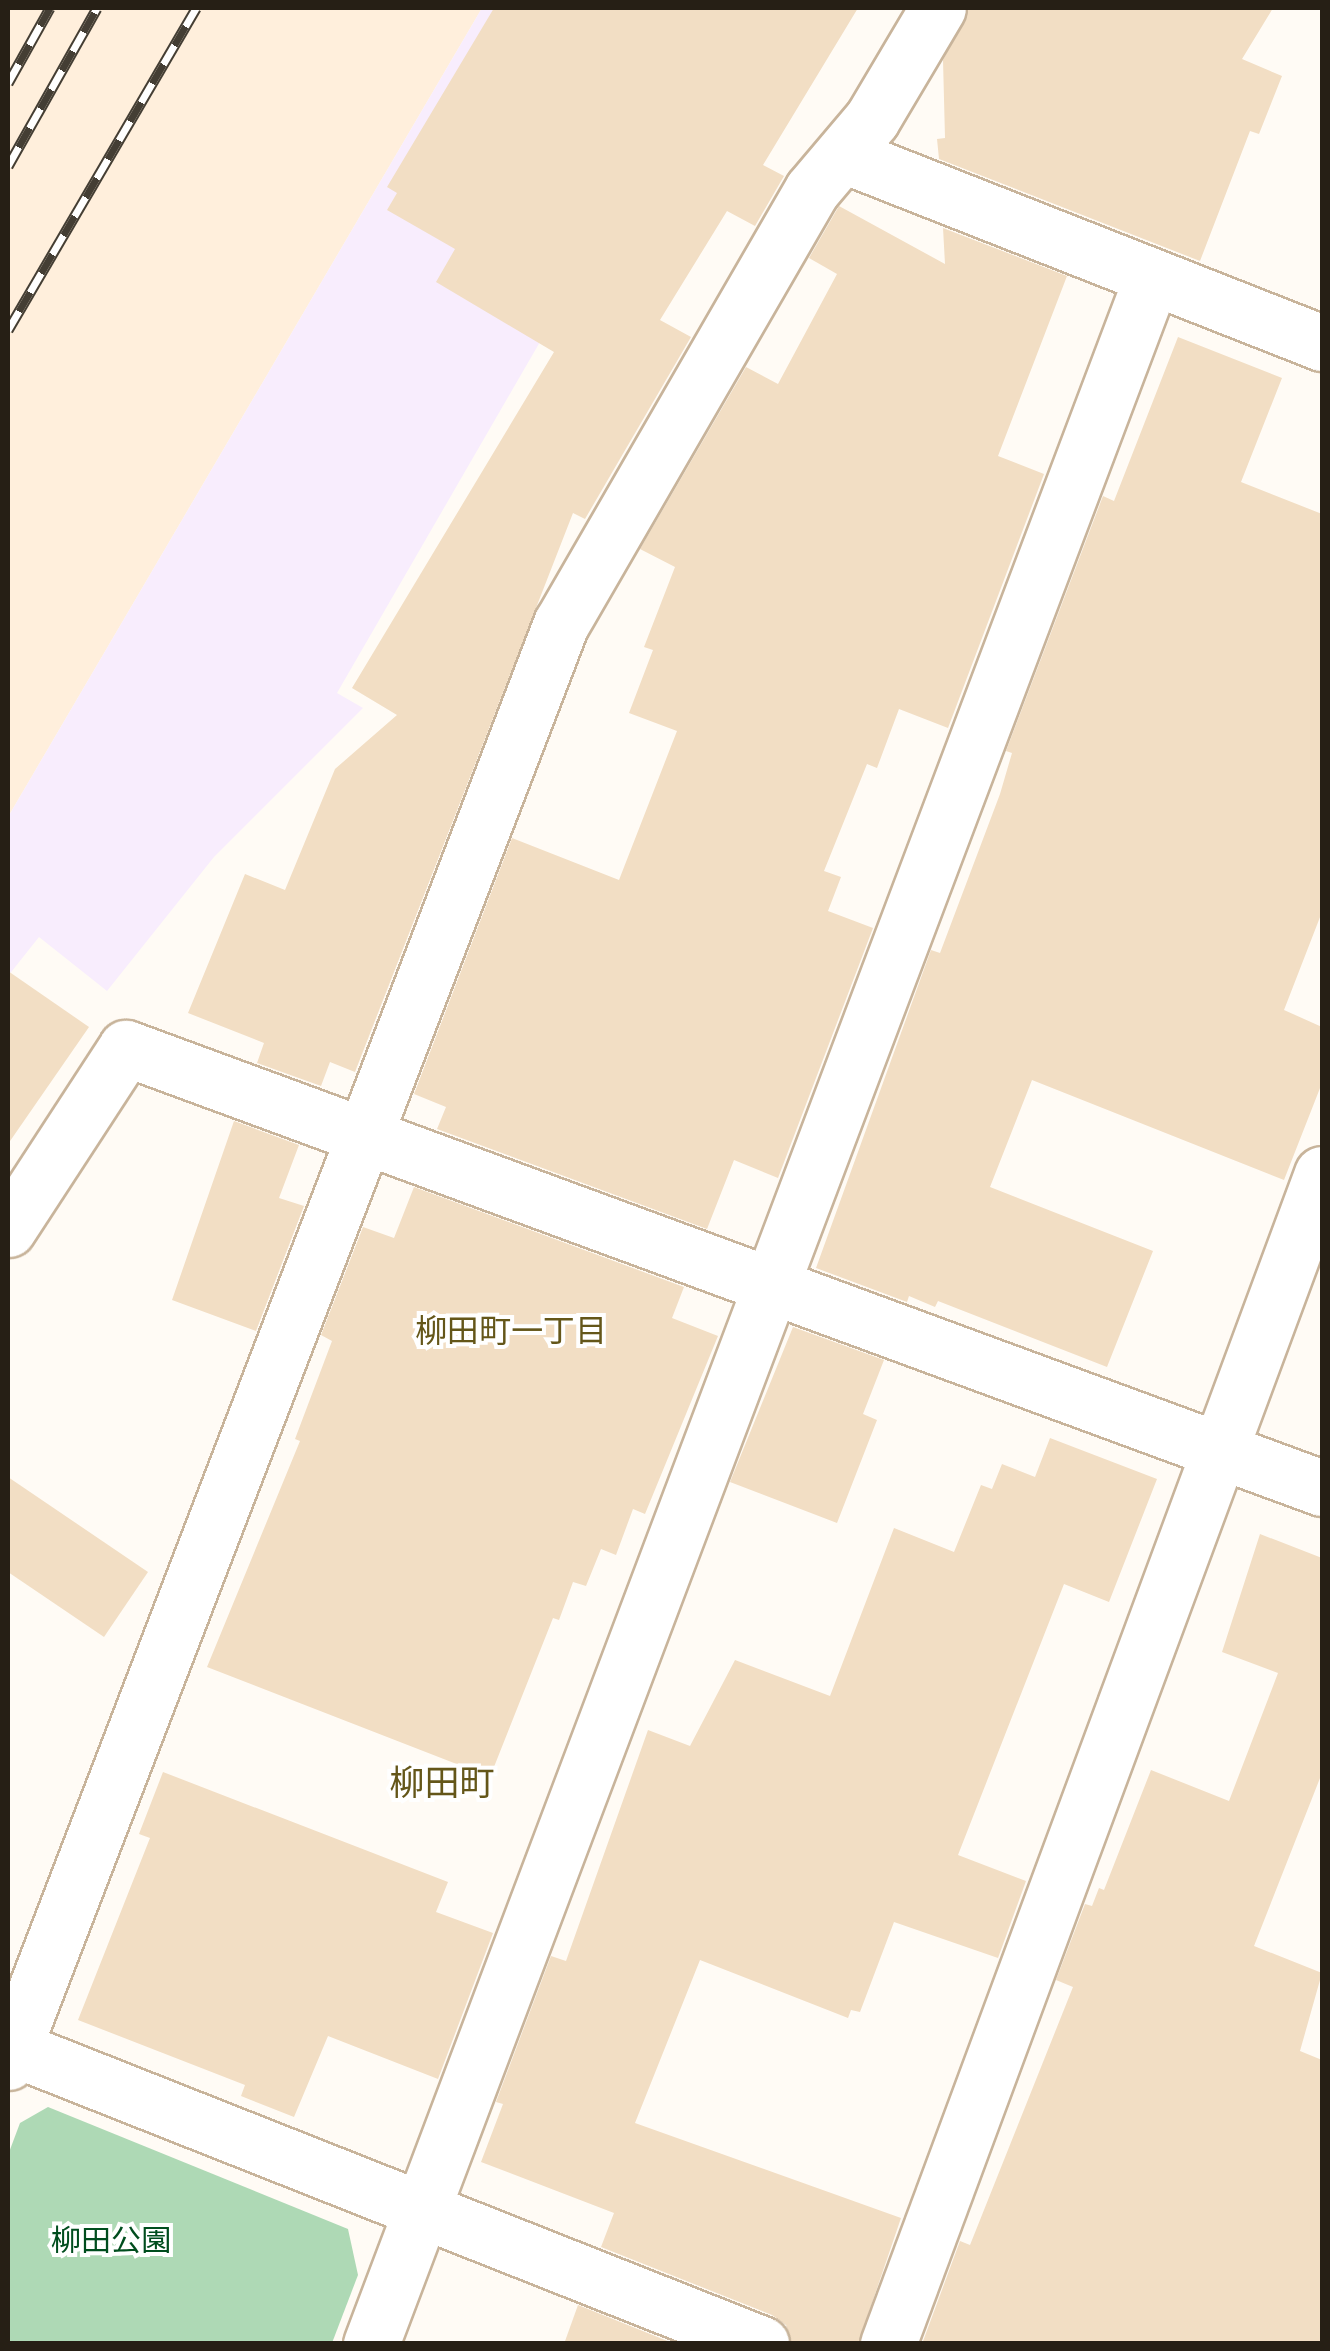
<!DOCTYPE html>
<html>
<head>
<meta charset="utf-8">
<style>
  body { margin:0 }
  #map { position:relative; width:1330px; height:2351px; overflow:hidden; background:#fffbf5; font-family:Signika,"Noto Sans JP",sans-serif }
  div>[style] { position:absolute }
  .built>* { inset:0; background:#ffefdc }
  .industrial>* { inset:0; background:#f8edfd }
  .green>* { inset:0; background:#aed9b5 }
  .building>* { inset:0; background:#f2dec4 }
  .roads { filter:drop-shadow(2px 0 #c8b49b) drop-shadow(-2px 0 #c8b49b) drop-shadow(0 2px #c8b49b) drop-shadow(0 -2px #c8b49b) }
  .street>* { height:55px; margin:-27.5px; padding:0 27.5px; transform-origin:27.5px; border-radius:27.5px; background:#fff }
  .rail>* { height:11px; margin-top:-5.5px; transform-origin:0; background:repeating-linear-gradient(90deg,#fff 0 22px,#443e34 0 44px); box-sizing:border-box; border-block:2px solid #443e34 }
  span { translate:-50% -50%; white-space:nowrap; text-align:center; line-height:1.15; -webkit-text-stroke:8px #fff; paint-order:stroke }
  .park-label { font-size:30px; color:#004d1e }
  .neighbourhood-label { font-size:32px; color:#645619 }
  .quarter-label { font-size:35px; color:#645619 }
  .frame { position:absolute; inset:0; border:10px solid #261f15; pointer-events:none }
</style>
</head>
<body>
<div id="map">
  <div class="built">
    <div style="clip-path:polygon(8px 8px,482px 8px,8px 817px)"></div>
  </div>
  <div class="industrial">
    <div style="clip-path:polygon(482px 8px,733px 8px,337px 693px,363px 708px,214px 857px,107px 991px,39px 937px,8px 976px,8px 817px)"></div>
  </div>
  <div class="green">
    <div style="clip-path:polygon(48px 2107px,348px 2229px,358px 2275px,332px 2343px,8px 2343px,8px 2155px,20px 2123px)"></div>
  </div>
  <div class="building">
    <div style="clip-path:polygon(494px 8px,858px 8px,763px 165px,784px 176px,755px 226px,727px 211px,660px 320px,691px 337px,585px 519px,573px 513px,355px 1072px,330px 1062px,321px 1086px,257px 1063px,264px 1043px,188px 1013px,245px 874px,285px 890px,335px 769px,397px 715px,352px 688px,554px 352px,436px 282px,455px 249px,387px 210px,397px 193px,387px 187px)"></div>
    <div style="clip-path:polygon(969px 8px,1273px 8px,1242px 59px,1282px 76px,1259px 134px,1250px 131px,1200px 261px,939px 159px,937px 139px,945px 138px,943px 60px)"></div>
    <div style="clip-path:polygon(839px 206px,945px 264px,943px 228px,1067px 276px,998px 456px,1044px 474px,948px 728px,899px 709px,877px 768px,867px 764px,824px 871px,841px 877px,828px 911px,873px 928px,778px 1178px,734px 1160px,707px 1229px,437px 1129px,446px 1107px,414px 1094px,512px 838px,619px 880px,677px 731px,629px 713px,653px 650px,644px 647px,675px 567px,640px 549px,746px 367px,778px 384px,837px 274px,809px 258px)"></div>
    <div style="clip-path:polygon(1178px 337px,1282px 378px,1241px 482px,1322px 514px,1322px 912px,1284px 1010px,1322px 1027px,1322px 1083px,1284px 1180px,1032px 1080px,990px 1187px,1153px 1251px,1107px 1367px,938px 1301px,935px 1307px,909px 1296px,907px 1302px,816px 1268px,931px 950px,940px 953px,1000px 794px,1012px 753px,1006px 751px,1103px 496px,1114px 501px)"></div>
    <div style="clip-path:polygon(8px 971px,89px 1027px,8px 1144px)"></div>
    <div style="clip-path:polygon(234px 1121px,299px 1145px,279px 1198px,304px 1206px,256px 1331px,172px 1300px)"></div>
    <div style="clip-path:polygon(414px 1187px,684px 1287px,672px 1318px,718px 1336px,645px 1514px,633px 1509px,616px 1555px,601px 1549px,586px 1586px,573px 1582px,559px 1620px,553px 1618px,490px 1777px,207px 1667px,300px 1441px,295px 1439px,332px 1341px,321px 1335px,363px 1227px,394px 1238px)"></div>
    <div style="clip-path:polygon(793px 1327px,884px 1360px,863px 1414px,877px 1420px,837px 1523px,730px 1482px)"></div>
    <div style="clip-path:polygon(1050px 1438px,1157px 1479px,1109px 1602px,1064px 1584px,958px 1855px,1026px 1881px,998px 1958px,894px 1922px,860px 2012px,851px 2010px,848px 2018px,700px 1960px,635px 2123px,901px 2218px,858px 2344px,792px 2344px,786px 2325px,772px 2315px,601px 2247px,614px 2213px,481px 2162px,503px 2104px,496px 2102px,551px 1956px,566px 1961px,648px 1730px,690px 1746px,735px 1660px,830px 1696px,894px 1528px,954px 1552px,981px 1485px,992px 1489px,1002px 1464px,1035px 1477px)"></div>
    <div style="clip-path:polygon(8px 1477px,148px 1572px,104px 1637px,8px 1572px)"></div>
    <div style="clip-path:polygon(1260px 1534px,1322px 1558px,1322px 1773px,1254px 1946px,1322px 1973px,1300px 2051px,1322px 2060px,1322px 2344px,922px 2344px,960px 2241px,970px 2245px,1073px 1987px,1056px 1980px,1085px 1904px,1092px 1906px,1099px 1888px,1104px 1890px,1151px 1770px,1229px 1801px,1278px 1673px,1222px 1652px)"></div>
    <div style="clip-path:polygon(163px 1772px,448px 1882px,436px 1912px,493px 1933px,438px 2079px,328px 2036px,294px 2117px,241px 2096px,245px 2085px,78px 2020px,150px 1838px,139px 1834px)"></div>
    <div style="clip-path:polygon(578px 2305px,675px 2344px,564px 2344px)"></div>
  </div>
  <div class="roads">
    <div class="street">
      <div style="left:844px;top:155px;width:514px;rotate:21.47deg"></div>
      <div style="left:8px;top:1229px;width:216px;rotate:-56.9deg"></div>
      <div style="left:126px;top:1048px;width:1274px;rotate:20.2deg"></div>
      <div style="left:8px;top:2046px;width:810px;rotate:21.59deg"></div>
      <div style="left:8px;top:2062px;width:1541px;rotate:-68.97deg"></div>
      <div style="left:561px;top:624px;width:501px;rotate:-59.96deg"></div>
      <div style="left:812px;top:190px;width:93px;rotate:-49.8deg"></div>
      <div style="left:872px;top:119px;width:129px;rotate:-59.3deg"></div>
      <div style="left:371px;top:2344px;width:2210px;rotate:-69.3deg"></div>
      <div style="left:888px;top:2344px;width:1248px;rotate:-69.65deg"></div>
    </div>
  </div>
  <div class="rail">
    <div style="left:8px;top:83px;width:86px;rotate:-60.8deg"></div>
    <div style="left:8px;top:166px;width:181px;rotate:-60.6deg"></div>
    <div style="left:8px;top:330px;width:373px;rotate:-59.7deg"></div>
  </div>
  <div class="park-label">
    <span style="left:111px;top:2242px">柳田公園</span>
  </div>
  <div class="neighbourhood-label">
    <span style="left:511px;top:1332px">柳田町一丁目</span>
  </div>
  <div class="quarter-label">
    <span style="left:442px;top:1784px">柳田町</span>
  </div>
  <div class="frame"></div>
</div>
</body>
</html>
